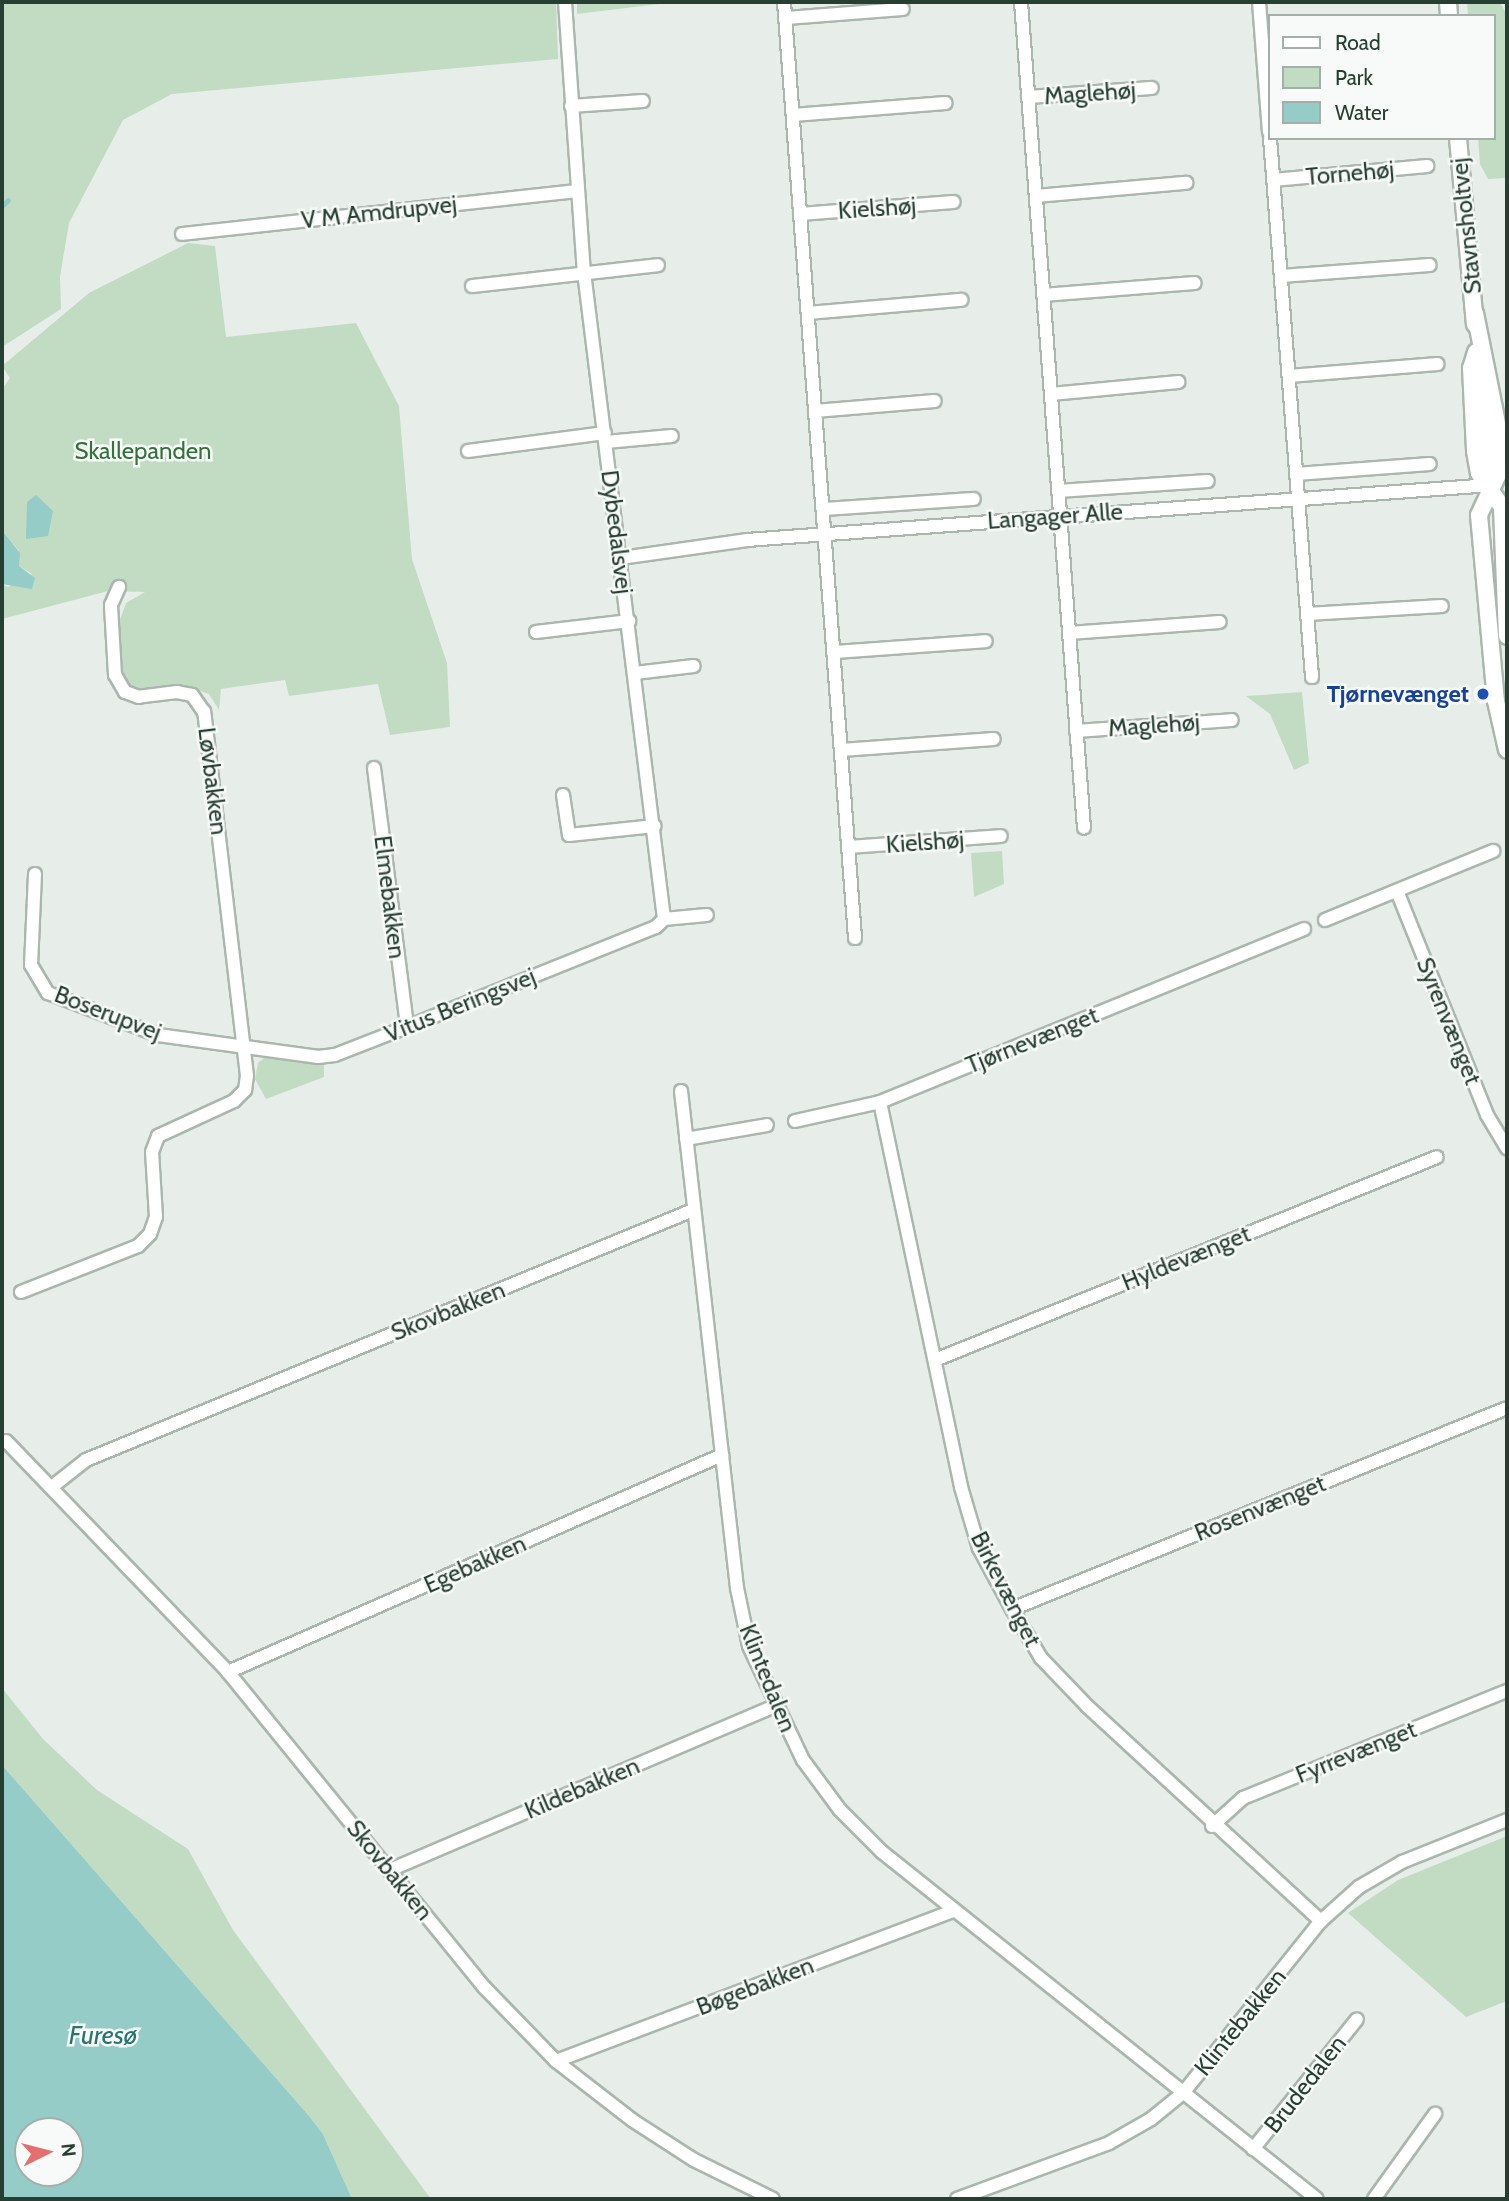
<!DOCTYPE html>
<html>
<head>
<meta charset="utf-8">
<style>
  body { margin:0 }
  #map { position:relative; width:1509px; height:2201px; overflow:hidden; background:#e7eee9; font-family:Cabin,sans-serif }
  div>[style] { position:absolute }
  .green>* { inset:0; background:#c2dcc3 }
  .water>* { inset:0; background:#95ccc7 }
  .stream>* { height:4.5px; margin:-2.25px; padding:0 2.25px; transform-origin:2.25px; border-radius:2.25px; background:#95ccc7 }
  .roads { filter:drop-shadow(2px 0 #aab6ae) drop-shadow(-2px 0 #aab6ae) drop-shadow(0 2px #aab6ae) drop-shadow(0 -2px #aab6ae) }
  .minor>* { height:12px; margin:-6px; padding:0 6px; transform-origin:6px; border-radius:6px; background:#fff }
  .tertiary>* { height:16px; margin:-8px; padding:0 8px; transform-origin:8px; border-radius:8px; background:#fff }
  .dots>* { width:19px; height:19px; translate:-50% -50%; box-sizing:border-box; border:4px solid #f7faf8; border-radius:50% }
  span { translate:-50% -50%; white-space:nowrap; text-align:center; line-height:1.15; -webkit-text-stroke:5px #f7faf8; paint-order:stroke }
  .street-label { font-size:24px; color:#273e32 }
  .park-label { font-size:24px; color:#35713d }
  .transit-label { font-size:24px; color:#164399; font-weight:700 }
  .right { translate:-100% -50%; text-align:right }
  .water-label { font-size:26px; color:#27756e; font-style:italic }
  .frame { position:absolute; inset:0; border:4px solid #273e32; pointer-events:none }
  .legend { position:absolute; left:1268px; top:14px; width:228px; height:126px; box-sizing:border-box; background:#f7faf8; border:2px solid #a4afa9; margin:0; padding:9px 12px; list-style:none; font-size:21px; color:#273e32 }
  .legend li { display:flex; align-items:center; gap:14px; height:35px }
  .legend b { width:35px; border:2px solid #a4afa9 }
  .north { position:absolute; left:14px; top:2117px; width:70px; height:70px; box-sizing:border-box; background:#f7faf8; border:2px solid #a4afa9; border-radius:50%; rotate:84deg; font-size:19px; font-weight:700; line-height:28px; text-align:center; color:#273e32 }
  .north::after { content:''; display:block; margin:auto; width:24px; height:32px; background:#e36f70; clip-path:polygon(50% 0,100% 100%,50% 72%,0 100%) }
</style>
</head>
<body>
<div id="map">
  <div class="green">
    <div style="clip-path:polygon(2px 2px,556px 2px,558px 59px,172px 94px,123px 120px,69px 223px,60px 277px,61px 309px,2px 347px)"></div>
    <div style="clip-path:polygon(577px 2px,676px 2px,577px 14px)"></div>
    <div style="clip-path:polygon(1467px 2px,1500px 2px,1507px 15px,1507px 178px,1488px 179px,1480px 164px,1478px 138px,1493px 138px,1493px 16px,1468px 16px)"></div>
    <div style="clip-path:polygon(188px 243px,215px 246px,226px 337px,356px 323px,399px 406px,412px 559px,447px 663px,450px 727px,390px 735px,378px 684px,289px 696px,285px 680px,221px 689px,219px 710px,209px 694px,189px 687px,147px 690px,130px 686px,120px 667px,118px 625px,126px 603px,145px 592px,108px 591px,2px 619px,2px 584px,8px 587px,32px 574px,19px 566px,19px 551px,2px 530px,2px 389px,10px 378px,2px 366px,89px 293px)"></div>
    <div style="clip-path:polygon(1302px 692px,1309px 763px,1294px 770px,1270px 714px,1246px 696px)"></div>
    <div style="clip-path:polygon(1002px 851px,1004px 884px,974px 897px,971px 853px)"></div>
    <div style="clip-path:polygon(265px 1057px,324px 1064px,324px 1077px,266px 1099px,255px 1079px,258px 1063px)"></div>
    <div style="clip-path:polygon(2px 1688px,43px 1739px,97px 1790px,188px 1849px,233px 1930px,431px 2199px,352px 2199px,323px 2134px,309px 2116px,2px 1765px)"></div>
    <div style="clip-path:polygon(1507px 1836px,1507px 2001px,1466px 2017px,1348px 1913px,1398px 1880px)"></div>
  </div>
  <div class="water">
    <div style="clip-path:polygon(36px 495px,53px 511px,48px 536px,26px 539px,27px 502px)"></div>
    <div style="clip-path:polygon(2px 530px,20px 553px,19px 566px,35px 578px,32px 589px,2px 584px)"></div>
    <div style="clip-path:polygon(evenodd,2px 1765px,309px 2116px,323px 2134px,352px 2199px,2px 2199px,2px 1765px,70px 2131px,70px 2173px,28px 2173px,28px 2131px,70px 2131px)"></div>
  </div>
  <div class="stream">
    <div style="left:2px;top:206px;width:8px;rotate:-45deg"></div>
  </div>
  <div class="roads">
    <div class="minor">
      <div style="left:565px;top:2px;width:271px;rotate:86deg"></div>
      <div style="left:584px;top:272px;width:652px;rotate:82.95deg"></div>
      <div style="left:784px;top:2px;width:939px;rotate:85.66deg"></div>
      <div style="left:1021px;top:2px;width:828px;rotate:85.64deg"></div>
      <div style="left:1259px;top:2px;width:130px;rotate:85.6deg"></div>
      <div style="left:786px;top:18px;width:117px;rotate:-4.4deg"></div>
      <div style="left:1028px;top:97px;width:124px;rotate:-4.2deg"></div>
      <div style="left:571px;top:106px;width:72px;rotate:-4deg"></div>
      <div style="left:793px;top:115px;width:153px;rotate:-4.5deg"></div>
      <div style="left:1270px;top:138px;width:541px;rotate:85.54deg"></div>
      <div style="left:1273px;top:180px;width:155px;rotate:-5.2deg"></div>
      <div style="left:1036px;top:196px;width:151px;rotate:-5deg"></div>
      <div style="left:800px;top:214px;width:154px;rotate:-4.5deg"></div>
      <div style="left:182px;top:234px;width:396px;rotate:-6.2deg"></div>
      <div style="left:1281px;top:276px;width:149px;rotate:-4.2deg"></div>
      <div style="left:472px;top:286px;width:187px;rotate:-6.4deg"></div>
      <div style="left:1043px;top:295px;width:152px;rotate:-4.5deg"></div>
      <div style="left:808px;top:313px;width:154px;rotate:-4.9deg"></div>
      <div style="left:1289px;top:376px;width:149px;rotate:-4.6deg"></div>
      <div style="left:1051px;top:394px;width:128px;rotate:-5.4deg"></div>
      <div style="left:815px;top:411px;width:120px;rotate:-4.8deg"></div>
      <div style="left:606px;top:442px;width:66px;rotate:-5.2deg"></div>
      <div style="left:468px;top:451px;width:138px;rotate:-7.5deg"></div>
      <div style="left:1296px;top:474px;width:134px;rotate:-4.3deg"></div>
      <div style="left:1058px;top:491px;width:150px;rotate:-3.8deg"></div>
      <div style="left:823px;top:509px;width:151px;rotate:-3.8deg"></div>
      <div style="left:621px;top:558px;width:127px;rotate:-8.1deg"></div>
      <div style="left:747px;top:540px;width:746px;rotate:-4.23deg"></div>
      <div style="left:1307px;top:614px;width:135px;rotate:-3.4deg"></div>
      <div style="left:536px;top:632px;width:94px;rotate:-6.7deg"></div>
      <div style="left:1069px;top:633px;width:151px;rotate:-4.2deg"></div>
      <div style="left:834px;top:652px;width:152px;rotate:-4.1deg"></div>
      <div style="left:635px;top:673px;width:59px;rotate:-6.8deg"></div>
      <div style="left:1076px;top:731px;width:156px;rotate:-4deg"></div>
      <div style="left:841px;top:750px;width:153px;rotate:-4.1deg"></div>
      <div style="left:374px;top:768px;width:261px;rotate:82.7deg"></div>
      <div style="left:563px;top:795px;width:40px;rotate:81.5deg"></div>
      <div style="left:569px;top:835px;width:86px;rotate:-6deg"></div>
      <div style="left:848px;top:847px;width:153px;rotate:-4.1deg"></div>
      <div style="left:35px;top:874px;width:91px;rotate:92.5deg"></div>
      <div style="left:31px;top:965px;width:33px;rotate:59deg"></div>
      <div style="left:48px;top:993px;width:118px;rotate:20.9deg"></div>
      <div style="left:158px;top:1035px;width:162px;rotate:7.8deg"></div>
      <div style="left:318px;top:1057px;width:17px;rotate:-7deg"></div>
      <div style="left:335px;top:1055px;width:77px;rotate:-21.3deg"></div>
      <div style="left:407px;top:1027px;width:268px;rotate:-21.9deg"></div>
      <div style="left:656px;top:927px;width:11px;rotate:-45deg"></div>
      <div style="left:1397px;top:891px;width:241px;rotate:68.1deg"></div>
      <div style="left:1487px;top:1115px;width:39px;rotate:59deg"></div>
      <div style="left:664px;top:919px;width:43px;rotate:-5.3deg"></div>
      <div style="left:1325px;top:920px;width:182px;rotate:-22.3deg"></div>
      <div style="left:681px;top:1091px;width:500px;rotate:83.57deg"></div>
      <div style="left:737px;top:1588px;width:59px;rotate:78.3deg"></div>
      <div style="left:749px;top:1646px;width:126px;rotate:64.7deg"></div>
      <div style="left:803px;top:1760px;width:62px;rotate:53.5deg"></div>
      <div style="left:840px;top:1810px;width:59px;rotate:45deg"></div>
      <div style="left:882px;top:1852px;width:556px;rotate:38.58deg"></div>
      <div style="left:880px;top:1102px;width:393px;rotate:78.1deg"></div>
      <div style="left:961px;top:1487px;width:64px;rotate:73.6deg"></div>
      <div style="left:979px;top:1548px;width:69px;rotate:61.6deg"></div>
      <div style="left:1012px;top:1609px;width:57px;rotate:59.4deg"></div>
      <div style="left:1041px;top:1658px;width:66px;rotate:46.2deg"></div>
      <div style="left:1087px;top:1706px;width:318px;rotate:42.6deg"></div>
      <div style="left:795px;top:1121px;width:87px;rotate:-12.6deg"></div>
      <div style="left:880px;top:1102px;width:458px;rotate:-22.2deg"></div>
      <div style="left:686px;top:1139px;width:82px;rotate:-9.8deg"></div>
      <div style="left:21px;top:1292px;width:126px;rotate:-21.5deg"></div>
      <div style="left:138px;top:1246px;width:17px;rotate:-45deg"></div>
      <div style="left:150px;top:1234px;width:18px;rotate:-71deg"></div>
      <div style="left:156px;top:1217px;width:65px;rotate:-93.5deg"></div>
      <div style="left:152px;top:1152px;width:17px;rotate:-69deg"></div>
      <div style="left:158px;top:1136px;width:84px;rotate:-24.7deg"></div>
      <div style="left:234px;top:1101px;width:16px;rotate:-45deg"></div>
      <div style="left:245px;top:1090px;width:14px;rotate:-82deg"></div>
      <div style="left:247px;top:1076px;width:367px;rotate:-96.7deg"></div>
      <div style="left:204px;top:712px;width:21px;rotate:-125deg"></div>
      <div style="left:192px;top:695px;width:15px;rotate:-169deg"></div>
      <div style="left:177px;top:692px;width:38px;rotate:173deg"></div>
      <div style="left:139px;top:697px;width:15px;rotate:-160deg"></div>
      <div style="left:125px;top:692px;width:20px;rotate:-120deg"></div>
      <div style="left:115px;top:675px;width:70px;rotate:-93.3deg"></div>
      <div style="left:111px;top:605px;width:20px;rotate:-66deg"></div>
      <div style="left:935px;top:1360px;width:541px;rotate:-22.02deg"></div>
      <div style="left:6px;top:1441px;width:320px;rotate:46.1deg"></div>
      <div style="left:228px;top:1672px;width:406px;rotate:50.9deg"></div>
      <div style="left:484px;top:1987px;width:103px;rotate:45.8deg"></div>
      <div style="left:556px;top:2061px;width:96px;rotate:37.8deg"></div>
      <div style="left:632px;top:2120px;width:74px;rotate:32.8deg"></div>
      <div style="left:694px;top:2160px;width:88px;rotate:26.3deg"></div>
      <div style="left:53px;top:1486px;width:42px;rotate:-38.2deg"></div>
      <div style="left:86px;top:1460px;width:656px;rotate:-22.38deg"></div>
      <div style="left:1012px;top:1609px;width:534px;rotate:-22.1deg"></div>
      <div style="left:228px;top:1672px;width:540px;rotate:-23.71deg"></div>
      <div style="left:1212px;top:1826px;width:42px;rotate:-42.1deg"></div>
      <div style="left:1243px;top:1798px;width:285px;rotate:-22.1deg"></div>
      <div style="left:390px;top:1870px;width:418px;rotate:-23.1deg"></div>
      <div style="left:556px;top:2061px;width:425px;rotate:-20.7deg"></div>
      <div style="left:1253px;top:2149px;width:166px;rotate:-51.3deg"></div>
      <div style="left:957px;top:2199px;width:162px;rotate:-20.2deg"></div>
      <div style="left:1109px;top:2143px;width:48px;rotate:-29.7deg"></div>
      <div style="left:1151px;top:2119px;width:41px;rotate:-39.1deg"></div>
      <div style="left:1183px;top:2093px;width:221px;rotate:-51.3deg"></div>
      <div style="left:1321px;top:1921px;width:51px;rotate:-41.8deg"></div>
      <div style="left:1359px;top:1887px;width:50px;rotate:-30.2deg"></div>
      <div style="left:1402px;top:1862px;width:113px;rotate:-21.8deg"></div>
      <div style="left:1374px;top:2199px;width:105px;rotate:-54.3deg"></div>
    </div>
    <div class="tertiary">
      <div style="left:1448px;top:2px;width:14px;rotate:86deg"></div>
      <div style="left:1458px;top:138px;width:187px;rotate:84.8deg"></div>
      <div style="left:1475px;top:313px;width:138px;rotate:78.7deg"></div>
      <div style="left:1502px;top:448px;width:20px;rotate:93deg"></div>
      <div style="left:1501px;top:468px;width:52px;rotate:115.1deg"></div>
      <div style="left:1479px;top:515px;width:187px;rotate:84.8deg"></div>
      <div style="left:1496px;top:701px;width:50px;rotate:77.3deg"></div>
      <div style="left:1476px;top:352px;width:17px;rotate:107deg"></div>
      <div style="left:1471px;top:368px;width:83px;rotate:87.2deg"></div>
      <div style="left:1475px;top:451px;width:22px;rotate:80deg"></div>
      <div style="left:1479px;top:473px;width:41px;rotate:55.9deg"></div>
      <div style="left:1502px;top:507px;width:129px;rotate:87.8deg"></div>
      <div style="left:1480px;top:374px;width:112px;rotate:84.3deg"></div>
    </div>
  </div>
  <div class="dots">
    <div style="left:1483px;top:694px;background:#1a4fb4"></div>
  </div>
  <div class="street-label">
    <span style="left:1090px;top:93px;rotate:-4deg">Maglehøj</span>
    <span style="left:1350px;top:173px;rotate:-5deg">Tornehøj</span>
    <span style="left:877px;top:208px;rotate:-4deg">Kielshøj</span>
    <span style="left:379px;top:212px;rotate:-6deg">V M Amdrupvej</span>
    <span style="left:1466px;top:226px;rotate:-96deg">Stavnsholtvej</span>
    <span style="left:1055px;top:516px;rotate:-4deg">Langager Alle</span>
    <span style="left:617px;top:532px;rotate:83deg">Dybedalsvej</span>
    <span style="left:1154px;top:725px;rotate:-4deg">Maglehøj</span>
    <span style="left:213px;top:781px;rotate:83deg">Løvbakken</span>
    <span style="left:925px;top:842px;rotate:-4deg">Kielshøj</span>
    <span style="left:390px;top:897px;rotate:83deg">Elmebakken</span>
    <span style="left:460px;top:1005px;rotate:-22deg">Vitus Beringsvej</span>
    <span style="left:108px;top:1013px;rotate:21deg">Boserupvej</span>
    <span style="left:1449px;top:1021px;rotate:68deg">Syrenvænget</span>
    <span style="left:1032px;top:1040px;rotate:-22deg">Tjørnevænget</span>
    <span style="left:1186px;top:1258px;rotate:-22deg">Hyldevænget</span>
    <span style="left:448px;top:1311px;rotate:-22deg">Skovbakken</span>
    <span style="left:1260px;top:1508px;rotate:-22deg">Rosenvænget</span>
    <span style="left:475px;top:1564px;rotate:-24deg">Egebakken</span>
    <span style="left:1006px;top:1589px;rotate:63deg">Birkevænget</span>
    <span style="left:768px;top:1678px;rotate:68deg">Klintedalen</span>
    <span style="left:1356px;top:1752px;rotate:-22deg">Fyrrevænget</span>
    <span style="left:582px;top:1788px;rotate:-23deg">Kildebakken</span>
    <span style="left:390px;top:1870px;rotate:51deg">Skovbakken</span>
    <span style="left:755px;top:1986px;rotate:-21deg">Bøgebakken</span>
    <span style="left:1240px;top:2022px;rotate:-51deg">Klintebakken</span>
    <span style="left:1305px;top:2084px;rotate:-52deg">Brudedalen</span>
  </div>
  <div class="park-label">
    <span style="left:143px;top:451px">Skallepanden</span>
  </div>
  <div class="transit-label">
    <span class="right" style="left:1469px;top:694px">Tjørnevænget</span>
  </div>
  <div class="water-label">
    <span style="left:103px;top:2036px">Furesø</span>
  </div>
  <div class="frame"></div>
  <ul class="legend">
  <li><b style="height:9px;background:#fff"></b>Road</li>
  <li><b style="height:19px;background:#c2dcc3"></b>Park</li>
  <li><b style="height:19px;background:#95ccc7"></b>Water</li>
  </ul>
  <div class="north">N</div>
</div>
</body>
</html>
